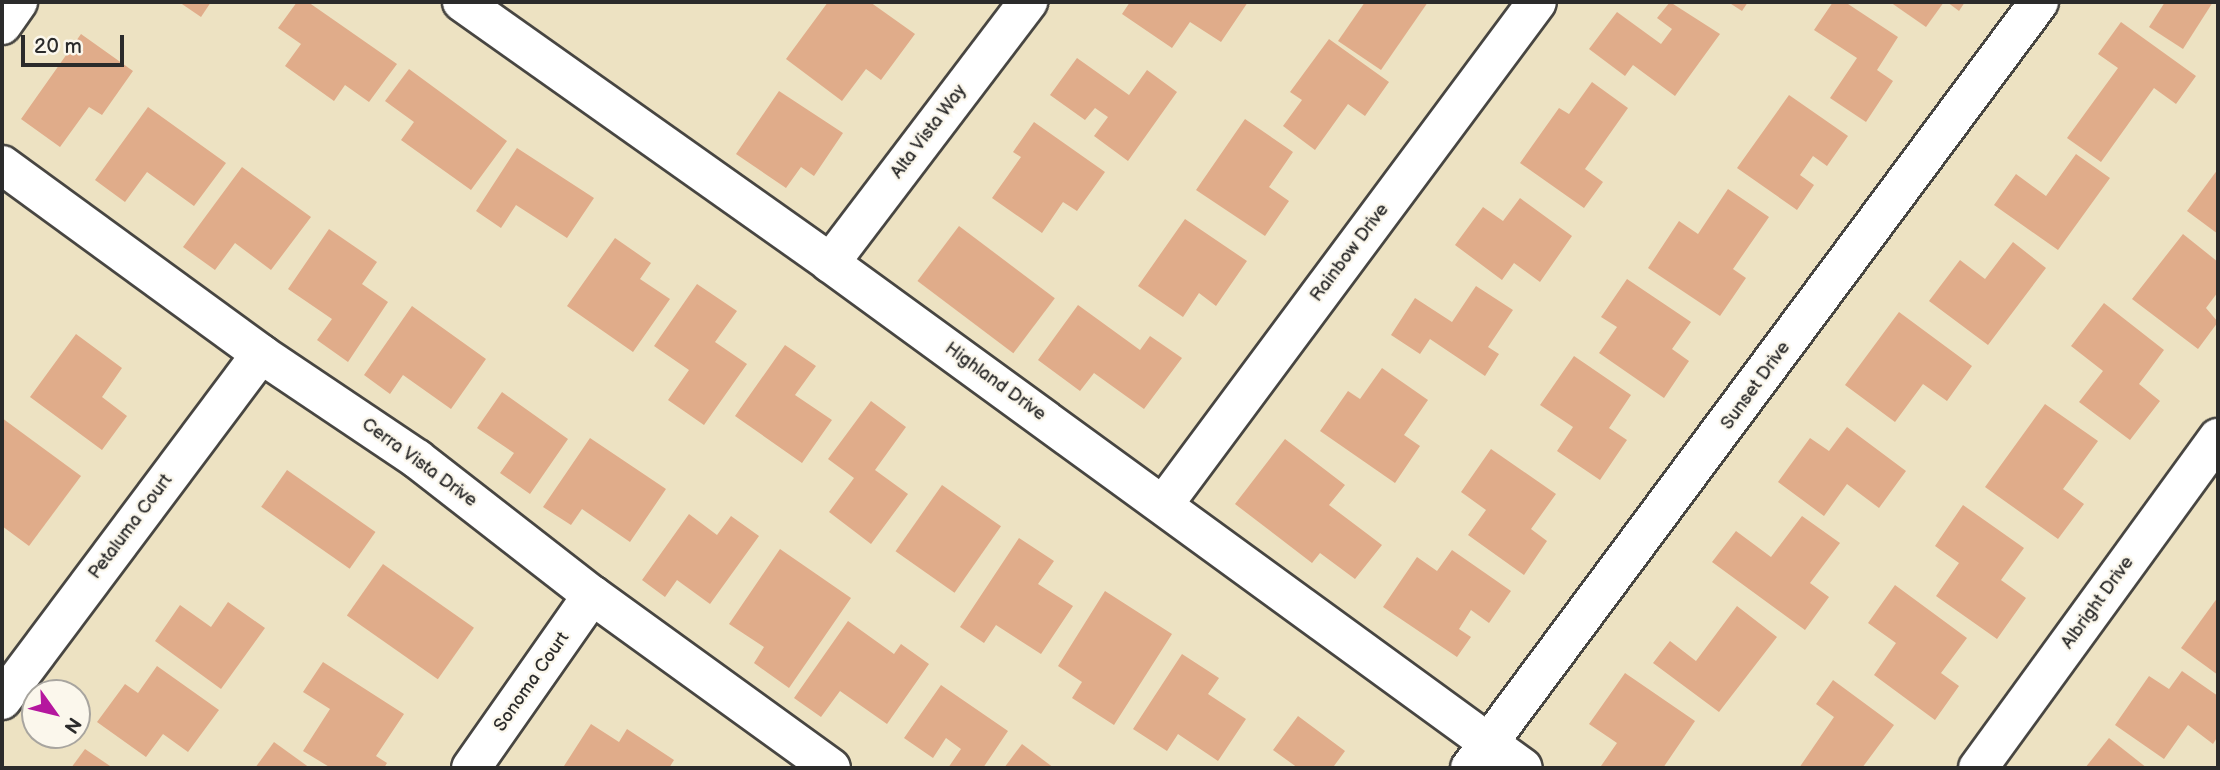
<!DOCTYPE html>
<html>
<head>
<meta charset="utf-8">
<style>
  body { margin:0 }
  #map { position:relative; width:2220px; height:770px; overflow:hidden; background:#ede2c2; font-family:"Balsamiq Sans",sans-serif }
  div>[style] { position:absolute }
  .building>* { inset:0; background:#e0ac8a; transform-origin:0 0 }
  .roads { filter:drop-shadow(2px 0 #484642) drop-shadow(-2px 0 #484642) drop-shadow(0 2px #484642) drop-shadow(0 -2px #484642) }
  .minor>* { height:38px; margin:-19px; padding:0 19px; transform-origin:19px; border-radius:19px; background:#fff }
  .tertiary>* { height:38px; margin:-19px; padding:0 19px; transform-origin:19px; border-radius:19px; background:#fff }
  span { translate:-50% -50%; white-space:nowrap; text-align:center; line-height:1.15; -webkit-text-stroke:5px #fbf7ec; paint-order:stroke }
  .street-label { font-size:18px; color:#2b2b2b }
  .frame { position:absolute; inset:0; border:4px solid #2b2b2b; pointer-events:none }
  .north { position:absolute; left:21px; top:679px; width:70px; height:70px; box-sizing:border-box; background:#fbf7ec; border:2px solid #a8a59f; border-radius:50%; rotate:124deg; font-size:19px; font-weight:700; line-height:28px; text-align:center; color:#2b2b2b }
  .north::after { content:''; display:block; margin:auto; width:24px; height:32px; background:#b5179e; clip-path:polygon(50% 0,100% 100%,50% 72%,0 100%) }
  .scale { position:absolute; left:21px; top:35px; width:103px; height:32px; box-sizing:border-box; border:4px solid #2b2b2b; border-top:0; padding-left:9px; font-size:21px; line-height:24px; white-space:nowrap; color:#2b2b2b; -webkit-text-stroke:5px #fbf7ec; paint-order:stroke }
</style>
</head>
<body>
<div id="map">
  <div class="building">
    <div style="clip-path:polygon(179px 2px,211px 2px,201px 17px)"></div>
    <div style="clip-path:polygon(297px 2px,308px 2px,397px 64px,369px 102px,345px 85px,334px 101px,285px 66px,301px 44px,278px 28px)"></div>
    <div style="clip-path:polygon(828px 2px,870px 2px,915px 34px,881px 80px,866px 69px,842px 101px,786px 59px)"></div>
    <div style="clip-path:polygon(1130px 2px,1248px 2px,1221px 42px,1190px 22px,1172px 48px,1122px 14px)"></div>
    <div style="clip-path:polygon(1365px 2px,1428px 2px,1381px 70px,1338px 41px)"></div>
    <div style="clip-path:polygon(1670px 2px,1720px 34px,1675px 96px,1633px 65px,1625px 76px,1589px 49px,1617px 12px,1661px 44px,1672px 29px,1657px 18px)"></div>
    <div style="clip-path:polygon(1728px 2px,1748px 2px,1742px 11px)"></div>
    <div style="clip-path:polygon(1833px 2px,1845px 2px,1898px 37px,1877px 70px,1893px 81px,1866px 122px,1830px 98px,1857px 58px,1814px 30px)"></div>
    <div style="clip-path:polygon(1890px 2px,1944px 2px,1926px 27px)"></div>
    <div style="clip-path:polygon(1947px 2px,1965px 2px,1959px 11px)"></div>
    <div style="clip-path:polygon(2165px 2px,2213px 2px,2183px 49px,2149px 27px)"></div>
    <div style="clip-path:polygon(2121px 22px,2196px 76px,2176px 104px,2154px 88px,2101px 162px,2067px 138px,2118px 68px,2098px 54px)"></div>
    <div style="clip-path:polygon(81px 34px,133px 71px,102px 115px,89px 107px,60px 147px,21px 119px)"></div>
    <div style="clip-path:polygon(1329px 39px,1389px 82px,1365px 116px,1348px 104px,1315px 150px,1283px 126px,1302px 100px,1290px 92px)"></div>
    <div style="clip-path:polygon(1077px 58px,1129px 95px,1147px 70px,1177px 92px,1128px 161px,1094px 136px,1108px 117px,1095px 108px,1085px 120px,1050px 95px)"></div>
    <div style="clip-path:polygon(409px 69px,507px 141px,471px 190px,401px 140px,414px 122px,385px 101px)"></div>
    <div style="clip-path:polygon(1592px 82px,1628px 108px,1585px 169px,1603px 182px,1584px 208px,1520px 163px,1559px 108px,1569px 114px)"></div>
    <div style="clip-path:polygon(779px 91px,843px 133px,814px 176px,801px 167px,786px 188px,736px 154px)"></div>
    <div style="clip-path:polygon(1789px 95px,1848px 136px,1827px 166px,1813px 156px,1800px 175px,1814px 185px,1797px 210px,1737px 168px)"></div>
    <div style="clip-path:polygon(148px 107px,226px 163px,194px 206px,147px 172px,125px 202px,95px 180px)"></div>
    <div style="clip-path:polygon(1245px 119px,1293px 152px,1269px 187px,1289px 201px,1265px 236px,1196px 190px)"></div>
    <div style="clip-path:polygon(1034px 122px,1105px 172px,1077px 211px,1063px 202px,1042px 233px,992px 198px,1021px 157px,1013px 152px)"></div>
    <div style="clip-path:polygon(517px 148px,594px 198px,567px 238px,516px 205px,501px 228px,476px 211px)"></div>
    <div style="clip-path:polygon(2076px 154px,2110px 178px,2058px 250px,1994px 205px,2016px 174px,2046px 196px)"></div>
    <div style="clip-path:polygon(242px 167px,311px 217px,271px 270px,235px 243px,215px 270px,183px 247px)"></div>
    <div style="clip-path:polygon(2218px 169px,2218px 234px,2187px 211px)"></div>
    <div style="clip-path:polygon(1728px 189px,1769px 217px,1733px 269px,1746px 278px,1720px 316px,1648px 268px,1679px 221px,1698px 234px)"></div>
    <div style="clip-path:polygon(1520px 198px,1572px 236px,1540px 282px,1514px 263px,1502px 280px,1455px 245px,1483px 207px,1503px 221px)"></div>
    <div style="clip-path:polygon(1185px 219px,1247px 261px,1216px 306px,1199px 293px,1183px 317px,1138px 286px)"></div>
    <div style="left:959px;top:226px;width:120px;height:69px;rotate:37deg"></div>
    <div style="clip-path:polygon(329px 229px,377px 262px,362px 284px,388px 302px,348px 362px,317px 340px,332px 319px,288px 289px)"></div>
    <div style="clip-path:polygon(2183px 234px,2218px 262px,2218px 292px,2206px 308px,2218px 322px,2198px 349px,2132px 299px)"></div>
    <div style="clip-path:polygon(615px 238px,651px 263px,640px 279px,670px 299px,633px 352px,567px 306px)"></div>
    <div style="clip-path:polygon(2013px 242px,2046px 268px,1988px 345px,1929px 301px,1960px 260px,1985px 279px)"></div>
    <div style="clip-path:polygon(1627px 279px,1691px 322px,1672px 349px,1689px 361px,1664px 398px,1599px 353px,1617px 327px,1601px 317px)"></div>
    <div style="clip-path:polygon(697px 284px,737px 311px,715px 342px,747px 364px,704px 425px,668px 400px,689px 370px,654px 346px)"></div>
    <div style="clip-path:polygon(1476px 286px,1513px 310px,1488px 347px,1499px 354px,1485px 376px,1430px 339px,1420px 354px,1391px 335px,1415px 298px,1452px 322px)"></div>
    <div style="clip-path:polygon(2104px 303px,2164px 350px,2139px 384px,2160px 401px,2130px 440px,2079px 402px,2103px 371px,2071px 346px)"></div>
    <div style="clip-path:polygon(1078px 305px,1140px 350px,1150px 336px,1182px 358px,1144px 409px,1094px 373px,1080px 391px,1038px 360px)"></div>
    <div style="clip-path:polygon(412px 306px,486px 359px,451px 409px,403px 375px,390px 394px,364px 375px)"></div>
    <div style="clip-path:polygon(1899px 312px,1972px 366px,1947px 401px,1923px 384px,1895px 422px,1845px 385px)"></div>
    <div style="clip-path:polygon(76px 334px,122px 368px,102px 397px,127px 416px,102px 450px,30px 397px)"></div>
    <div style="clip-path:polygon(785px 345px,816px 366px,795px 395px,832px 420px,802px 463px,735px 416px)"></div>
    <div style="clip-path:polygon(1574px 356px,1631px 395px,1609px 428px,1627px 440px,1600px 480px,1557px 451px,1573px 427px,1540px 405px)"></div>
    <div style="clip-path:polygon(1382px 368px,1428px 400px,1404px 435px,1420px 446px,1395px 483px,1320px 431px,1348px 391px,1360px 399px)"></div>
    <div style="clip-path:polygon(502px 392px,568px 439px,530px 494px,500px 473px,514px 453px,477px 428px)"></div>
    <div style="clip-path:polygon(871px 401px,906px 427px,875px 470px,908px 494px,871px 544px,829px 512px,854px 478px,828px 459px)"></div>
    <div style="clip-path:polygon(2045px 404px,2098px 441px,2063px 489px,2084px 504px,2058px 539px,1985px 487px)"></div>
    <div style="clip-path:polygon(2px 418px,81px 476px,29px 546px,2px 526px)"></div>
    <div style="clip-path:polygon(1847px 427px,1906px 471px,1879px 508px,1847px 484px,1824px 516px,1778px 482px,1810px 438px,1829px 451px)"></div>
    <div style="clip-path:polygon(590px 438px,666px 489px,630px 542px,582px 509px,571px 525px,543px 507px)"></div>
    <div style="clip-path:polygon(1285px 439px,1345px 485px,1329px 505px,1382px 545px,1355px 579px,1320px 553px,1312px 563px,1235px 504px)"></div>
    <div style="clip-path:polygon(1491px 449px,1556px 494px,1531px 529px,1547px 541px,1524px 575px,1468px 535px,1486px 510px,1461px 492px)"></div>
    <div style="left:287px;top:470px;width:108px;height:45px;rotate:35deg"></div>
    <div style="left:942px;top:485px;width:72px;height:81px;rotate:35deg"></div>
    <div style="clip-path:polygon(1963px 505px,2024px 548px,2001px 580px,2026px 598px,1997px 639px,1936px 596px,1959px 563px,1935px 546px)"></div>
    <div style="clip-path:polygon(689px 514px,717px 535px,731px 516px,759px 536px,710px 604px,677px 580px,665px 597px,642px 580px)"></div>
    <div style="clip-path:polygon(1802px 516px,1840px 543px,1810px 583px,1829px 597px,1805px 630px,1712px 562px,1736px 531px,1771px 557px)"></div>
    <div style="clip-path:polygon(1019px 538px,1054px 561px,1038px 584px,1073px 606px,1041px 654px,996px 625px,984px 643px,960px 627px)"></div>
    <div style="clip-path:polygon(780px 549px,851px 598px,789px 688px,754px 663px,764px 647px,729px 624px)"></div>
    <div style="clip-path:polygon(1452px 550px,1511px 591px,1489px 623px,1471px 610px,1459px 629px,1471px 637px,1457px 657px,1383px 607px,1417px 557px,1437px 571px)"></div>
    <div style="left:383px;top:564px;width:111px;height:63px;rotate:35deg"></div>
    <div style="clip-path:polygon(1895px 585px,1967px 638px,1941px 673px,1959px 686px,1935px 720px,1874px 675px,1896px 643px,1868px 623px)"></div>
    <div style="clip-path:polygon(1105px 591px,1172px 634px,1114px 725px,1072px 698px,1082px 682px,1058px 666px)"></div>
    <div style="clip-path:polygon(2218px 597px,2218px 675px,2181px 648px)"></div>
    <div style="clip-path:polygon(228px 602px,265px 628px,221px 689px,155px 641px,180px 605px,211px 627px)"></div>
    <div style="clip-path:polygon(1737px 606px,1777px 637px,1719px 712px,1653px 663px,1670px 641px,1696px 661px)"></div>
    <div style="clip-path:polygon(848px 621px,894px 654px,901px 644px,929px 664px,887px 724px,840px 691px,821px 717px,794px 698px)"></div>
    <div style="clip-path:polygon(1182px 654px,1219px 678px,1208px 694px,1246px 719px,1218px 761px,1178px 734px,1167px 751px,1133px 729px)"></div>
    <div style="clip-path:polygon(323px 662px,404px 714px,376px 756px,387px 763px,384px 768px,331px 768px,303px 751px,330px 709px,303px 692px)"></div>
    <div style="clip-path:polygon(157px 666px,219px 710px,188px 752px,163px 734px,146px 757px,97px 722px,125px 684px,138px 693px)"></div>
    <div style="clip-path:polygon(2182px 671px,2218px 696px,2218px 736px,2213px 744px,2188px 725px,2164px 759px,2115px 725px,2149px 676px,2169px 689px)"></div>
    <div style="clip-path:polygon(1625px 673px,1695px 721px,1663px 768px,1601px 766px,1617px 743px,1589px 724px)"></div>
    <div style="clip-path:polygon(1833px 680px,1894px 725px,1862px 768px,1799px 768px,1834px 717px,1816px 704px)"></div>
    <div style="clip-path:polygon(941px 685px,1008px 731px,983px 768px,948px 768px,961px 749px,946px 738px,933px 758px,904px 738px)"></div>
    <div style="clip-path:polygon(1298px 716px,1345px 751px,1334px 766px,1337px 768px,1298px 768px,1273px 750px)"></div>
    <div style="clip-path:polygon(591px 724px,619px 742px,627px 729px,674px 760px,669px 768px,568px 768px,564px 766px)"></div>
    <div style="clip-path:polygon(2109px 738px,2147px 768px,2085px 768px)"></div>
    <div style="clip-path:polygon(274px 742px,310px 768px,255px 768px)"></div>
    <div style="clip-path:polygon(1022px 744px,1054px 768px,1004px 768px)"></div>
    <div style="clip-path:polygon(85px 749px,113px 768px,71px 768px)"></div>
  </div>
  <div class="roads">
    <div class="minor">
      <div style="left:462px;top:2px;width:451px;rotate:35.3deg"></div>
      <div style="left:830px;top:263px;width:857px;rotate:36.08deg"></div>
      <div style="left:2px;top:25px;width:28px;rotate:-55deg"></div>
      <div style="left:2px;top:165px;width:321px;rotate:36.1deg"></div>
      <div style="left:261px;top:354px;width:188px;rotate:33.9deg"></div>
      <div style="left:417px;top:459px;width:222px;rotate:37.9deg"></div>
      <div style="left:592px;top:595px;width:295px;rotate:35.9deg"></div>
      <div style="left:830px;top:263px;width:328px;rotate:-52.8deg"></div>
      <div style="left:1164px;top:504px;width:625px;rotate:-53.39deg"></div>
      <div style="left:2px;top:700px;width:432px;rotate:-53.2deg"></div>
      <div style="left:471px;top:768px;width:211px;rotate:-55deg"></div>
      <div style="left:1978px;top:768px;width:408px;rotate:-54deg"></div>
    </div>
    <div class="tertiary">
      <div style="left:1470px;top:768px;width:954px;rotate:-53.39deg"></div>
    </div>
  </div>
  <div class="street-label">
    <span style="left:929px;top:132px;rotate:-53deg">Alta Vista Way</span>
    <span style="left:1350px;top:253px;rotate:-53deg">Rainbow Drive</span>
    <span style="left:995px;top:382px;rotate:36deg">Highland Drive</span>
    <span style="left:1756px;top:386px;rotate:-54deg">Sunset Drive</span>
    <span style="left:419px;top:463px;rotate:36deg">Cerra Vista Drive</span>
    <span style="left:131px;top:527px;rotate:-53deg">Petaluma Court</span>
    <span style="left:2098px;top:603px;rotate:-54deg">Albright Drive</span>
    <span style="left:532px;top:682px;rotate:-55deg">Sonoma Court</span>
  </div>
  <div class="frame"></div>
  <div class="north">N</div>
  <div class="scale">20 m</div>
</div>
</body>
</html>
